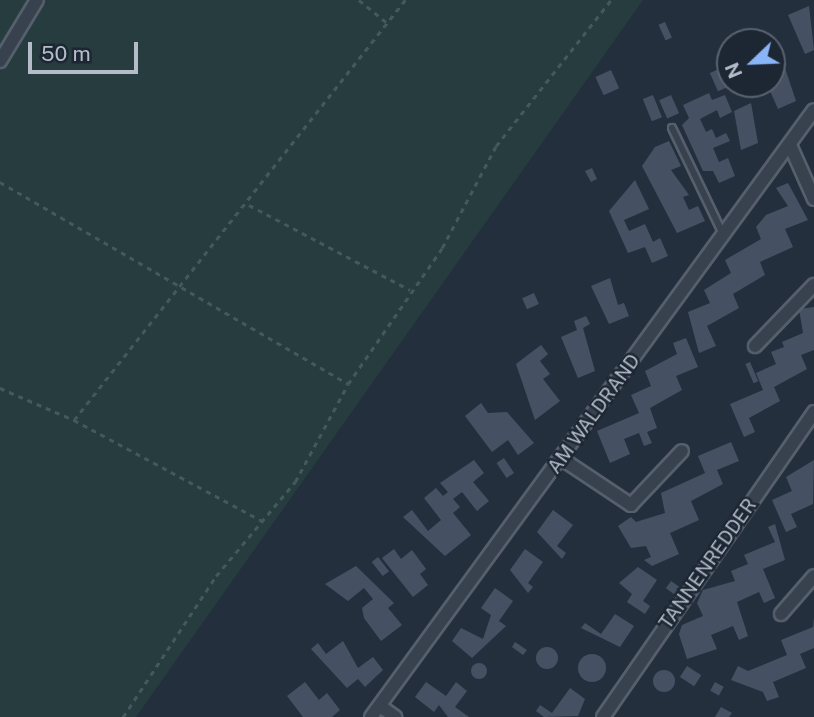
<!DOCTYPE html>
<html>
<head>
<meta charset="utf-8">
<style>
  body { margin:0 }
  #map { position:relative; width:814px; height:717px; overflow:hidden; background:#242f3e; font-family:"Public Sans",sans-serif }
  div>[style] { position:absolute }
  .green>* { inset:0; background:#263c3f }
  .building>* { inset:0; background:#455162; transform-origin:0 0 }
  .round { border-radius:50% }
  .path>* { height:2.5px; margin-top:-1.25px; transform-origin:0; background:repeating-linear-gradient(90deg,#44595c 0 5px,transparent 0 10px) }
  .roads { filter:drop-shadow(2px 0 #565f6c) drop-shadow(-2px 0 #565f6c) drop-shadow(0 2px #565f6c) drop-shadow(0 -2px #565f6c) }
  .lane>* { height:6px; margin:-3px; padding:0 3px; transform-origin:3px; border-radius:3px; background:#38414e }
  .street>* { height:12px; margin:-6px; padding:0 6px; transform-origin:6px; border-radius:6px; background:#38414e }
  span { translate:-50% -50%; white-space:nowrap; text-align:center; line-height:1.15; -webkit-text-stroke:5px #1d2633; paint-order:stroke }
  .street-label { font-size:19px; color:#b4bcc9 }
  .north { position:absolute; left:716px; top:28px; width:70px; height:70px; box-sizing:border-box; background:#1d2633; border:2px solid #59626f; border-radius:50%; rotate:247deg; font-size:19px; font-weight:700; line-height:28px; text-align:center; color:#b4bcc9 }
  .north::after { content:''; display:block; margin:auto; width:24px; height:32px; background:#8ab4f8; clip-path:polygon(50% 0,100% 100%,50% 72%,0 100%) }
  .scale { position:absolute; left:28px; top:42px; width:110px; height:32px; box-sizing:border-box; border:4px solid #b4bcc9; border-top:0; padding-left:9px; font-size:21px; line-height:24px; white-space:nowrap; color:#b4bcc9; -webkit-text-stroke:5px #1d2633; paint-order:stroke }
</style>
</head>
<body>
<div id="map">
  <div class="green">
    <div style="clip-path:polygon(0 0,643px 0,136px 717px,0 717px)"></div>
  </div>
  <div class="building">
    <div style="clip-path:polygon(809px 6px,814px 50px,805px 54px,788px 15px)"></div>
    <div style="left:665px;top:22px;width:17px;height:7px;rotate:66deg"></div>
    <div style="clip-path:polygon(781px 56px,796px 101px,778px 109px,767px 84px,772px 84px,772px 60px)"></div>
    <div style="left:719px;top:69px;width:20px;height:10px;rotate:66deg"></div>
    <div style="left:611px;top:70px;width:20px;height:17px;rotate:66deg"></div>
    <div style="clip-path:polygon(709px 93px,712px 100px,725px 95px,732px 112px,720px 118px,717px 110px,700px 119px,706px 132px,712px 129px,716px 138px,726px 133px,730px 141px,713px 148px,719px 162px,728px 158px,735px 176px,719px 183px,713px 171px,703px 171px,682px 125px,689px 118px,683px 105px)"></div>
    <div style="left:653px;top:95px;width:24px;height:11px;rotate:68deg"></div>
    <div style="left:671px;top:95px;width:20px;height:13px;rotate:66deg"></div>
    <div style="clip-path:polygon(751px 103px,758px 143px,741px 150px,734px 111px)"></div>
    <div style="clip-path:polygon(669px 141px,681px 166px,671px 170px,689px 195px,683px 197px,689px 210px,698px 206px,705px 221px,677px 233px,642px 166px,655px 147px)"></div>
    <div style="clip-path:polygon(592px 168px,597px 179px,591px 182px,585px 171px)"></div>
    <div style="clip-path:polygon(635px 180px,649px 209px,624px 220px,629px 231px,645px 224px,653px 242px,660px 238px,668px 256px,652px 263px,645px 247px,628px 253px,609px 211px)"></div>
    <div style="clip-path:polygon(788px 183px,808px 220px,785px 229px,793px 247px,760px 262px,765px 275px,733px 294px,739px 308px,707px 326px,716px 346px,699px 353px,688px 312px,710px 303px,704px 290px,731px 273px,725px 260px,761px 239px,756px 227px,766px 215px,788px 206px,776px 188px)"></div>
    <div style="clip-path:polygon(610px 278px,618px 305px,624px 303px,629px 316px,609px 324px,591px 286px)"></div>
    <div style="left:534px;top:293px;width:12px;height:13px;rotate:66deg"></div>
    <div style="clip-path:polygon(814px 307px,814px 350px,801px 355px,807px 369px,774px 387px,780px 401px,749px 418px,755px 432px,744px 437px,730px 404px,763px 390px,756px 373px,776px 364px,771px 352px,784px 347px,782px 342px,803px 333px,799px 309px)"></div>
    <div style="clip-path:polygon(586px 316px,590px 324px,583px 328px,595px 371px,578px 378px,561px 337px,577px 330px,574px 321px)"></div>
    <div style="clip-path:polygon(686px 338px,698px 367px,676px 376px,682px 390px,650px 408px,657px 428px,647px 432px,652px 443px,644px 446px,639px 433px,624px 439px,630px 454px,610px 463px,597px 431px,639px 413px,631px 395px,651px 386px,645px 371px,677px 354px,673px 343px)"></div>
    <div style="clip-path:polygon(541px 345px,548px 354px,540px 361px,550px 374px,543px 379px,560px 401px,535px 420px,516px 364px)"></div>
    <div style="left:750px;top:362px;width:21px;height:5px;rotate:67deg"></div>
    <div style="clip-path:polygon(481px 403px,488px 413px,507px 412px,534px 443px,518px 455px,508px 440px,492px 452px,465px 416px)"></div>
    <div style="clip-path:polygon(731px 442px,739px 461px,717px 470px,723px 484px,691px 501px,699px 520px,670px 533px,679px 554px,652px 566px,644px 560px,651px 557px,646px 546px,631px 548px,618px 526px,631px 517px,636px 522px,665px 513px,661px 493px,705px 473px,698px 456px)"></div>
    <div style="left:504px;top:458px;width:18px;height:9px;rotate:56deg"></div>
    <div style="clip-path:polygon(474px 460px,484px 473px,473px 482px,489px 501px,477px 511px,462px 492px,453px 499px,460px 507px,453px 513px,471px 535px,445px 556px,403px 517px,412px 510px,428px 531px,441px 520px,424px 498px,436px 488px,443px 496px,448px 492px,440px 483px)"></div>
    <div style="clip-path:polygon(814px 460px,813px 504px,791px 514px,797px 527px,786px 532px,772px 500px,792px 491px,786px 477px)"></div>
    <div style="clip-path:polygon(553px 510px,573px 525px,557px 546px,566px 553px,562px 559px,537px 532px)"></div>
    <div style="clip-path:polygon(775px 524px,785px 560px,763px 569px,775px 598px,764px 603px,759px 592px,737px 602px,748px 636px,739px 640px,733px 626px,711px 635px,717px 649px,687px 659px,679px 634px,682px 625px,703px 616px,697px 603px,703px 590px,735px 581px,731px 571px,748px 564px,744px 555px,775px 542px,768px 527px)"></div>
    <div style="clip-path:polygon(394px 549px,401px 559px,412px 550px,426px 569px,420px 574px,428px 585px,413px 597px,382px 558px)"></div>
    <div style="clip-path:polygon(525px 549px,543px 562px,528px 583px,533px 587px,528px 593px,510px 570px)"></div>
    <div style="left:378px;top:557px;width:18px;height:8px;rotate:52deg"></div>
    <div style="clip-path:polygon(356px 566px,394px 603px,388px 608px,402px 625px,381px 641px,364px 618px,362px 608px,373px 599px,364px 588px,348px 601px,325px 584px)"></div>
    <div style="clip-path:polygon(638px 567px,657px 580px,643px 601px,650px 606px,645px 614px,627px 602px,632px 594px,619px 583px)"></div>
    <div style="left:671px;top:581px;width:12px;height:9px;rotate:35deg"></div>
    <div style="clip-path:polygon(495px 588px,513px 601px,499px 621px,506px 626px,472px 658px,452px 641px,461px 628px,483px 639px,491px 615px,481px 608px)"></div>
    <div style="clip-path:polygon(615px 614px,634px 626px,620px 647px,581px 628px,585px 623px,601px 634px)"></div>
    <div style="clip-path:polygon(814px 617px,814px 648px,800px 654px,806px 668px,773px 682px,779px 697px,767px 701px,763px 692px,731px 680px,738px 666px,748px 671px,787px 655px,781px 640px,813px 627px)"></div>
    <div style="clip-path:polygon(343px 641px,358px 668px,373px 657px,383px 670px,365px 687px,358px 679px,347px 688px,311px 649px,318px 643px,326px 654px)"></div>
    <div style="clip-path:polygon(515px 642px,527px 650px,523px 655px,512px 647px)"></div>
    <div class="round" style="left:536px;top:647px;width:22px;height:22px"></div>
    <div class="round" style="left:578px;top:654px;width:28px;height:28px"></div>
    <div class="round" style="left:471px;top:663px;width:16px;height:16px"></div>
    <div style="left:687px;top:666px;width:17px;height:13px;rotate:33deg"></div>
    <div class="round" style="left:653px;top:670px;width:22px;height:22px"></div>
    <div style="clip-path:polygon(305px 682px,319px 700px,327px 693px,340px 710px,332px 717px,303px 717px,287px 696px)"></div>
    <div style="clip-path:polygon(426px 682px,446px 696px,456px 682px,467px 691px,455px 707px,469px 717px,448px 717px,439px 705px,434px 712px,415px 697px)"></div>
    <div style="left:715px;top:682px;width:10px;height:10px;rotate:29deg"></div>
    <div style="clip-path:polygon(570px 688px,585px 699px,578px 716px,544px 717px,536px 711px,540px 705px,552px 713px)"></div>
    <div style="clip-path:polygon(721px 707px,732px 713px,729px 717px,715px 717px)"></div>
  </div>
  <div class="path">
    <div style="left:359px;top:0;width:35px;rotate:39deg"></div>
    <div style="left:0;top:182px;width:402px;rotate:30.1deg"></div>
    <div style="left:249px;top:205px;width:182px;rotate:27.8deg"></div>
    <div style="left:0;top:388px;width:81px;rotate:23.4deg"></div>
    <div style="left:74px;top:420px;width:213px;rotate:28.2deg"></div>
    <div style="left:74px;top:420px;width:535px;rotate:-51.76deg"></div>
    <div style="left:123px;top:717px;width:169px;rotate:-56.6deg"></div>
    <div style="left:216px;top:576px;width:123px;rotate:-50deg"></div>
    <div style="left:295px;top:482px;width:111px;rotate:-61.6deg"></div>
    <div style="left:348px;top:384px;width:165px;rotate:-55.3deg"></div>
    <div style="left:442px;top:248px;width:115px;rotate:-62.1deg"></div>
    <div style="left:496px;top:146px;width:186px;rotate:-51.8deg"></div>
  </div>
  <div class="roads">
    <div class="lane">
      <div style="left:672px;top:128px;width:118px;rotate:64.3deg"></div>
    </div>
    <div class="street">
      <div style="left:0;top:61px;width:71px;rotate:-58.8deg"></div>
      <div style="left:790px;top:145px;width:59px;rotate:66deg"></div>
      <div style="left:755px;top:346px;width:85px;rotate:-46deg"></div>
      <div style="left:562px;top:459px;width:83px;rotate:33.7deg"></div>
      <div style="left:631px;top:505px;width:74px;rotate:-46.6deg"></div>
      <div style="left:781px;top:614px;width:50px;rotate:-49deg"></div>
      <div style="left:380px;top:706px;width:19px;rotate:36deg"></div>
      <div style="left:371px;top:717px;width:751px;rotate:-53.88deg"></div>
      <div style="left:603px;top:717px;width:371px;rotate:-55.3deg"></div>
    </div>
  </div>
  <div class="street-label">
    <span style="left:594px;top:414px;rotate:-54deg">AM WALDRAND</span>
    <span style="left:708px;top:564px;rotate:-55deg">TANNENREDDER</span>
  </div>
  <div class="north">N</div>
  <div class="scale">50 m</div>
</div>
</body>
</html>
